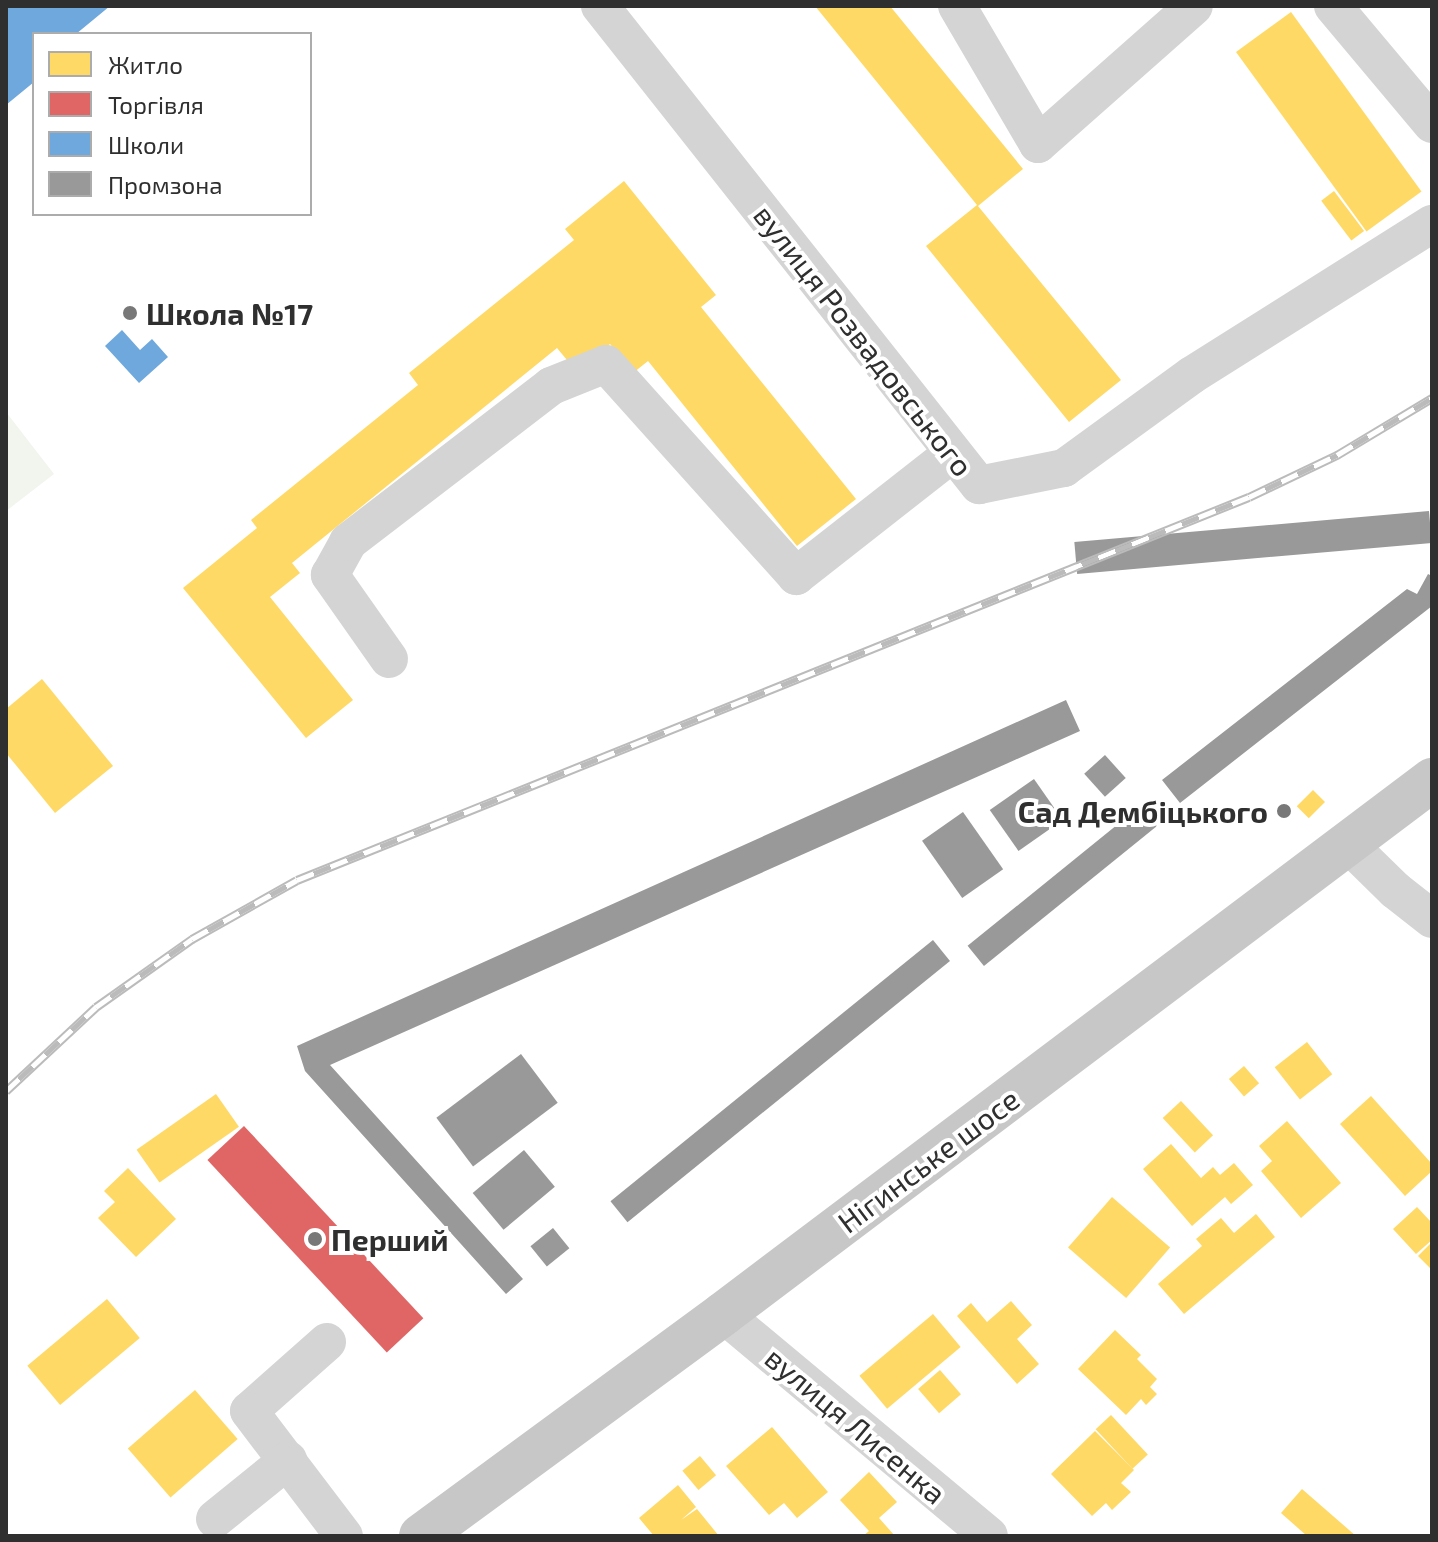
<!DOCTYPE html>
<html>
<head>
<meta charset="utf-8">
<style>
  body { margin:0 }
  #map { position:relative; width:1438px; height:1542px; overflow:hidden; background:#fff; font-family:"Exo 2",sans-serif }
  div>[style] { position:absolute }
  .green>* { inset:0; background:#f1f5ed }
  .homes>* { inset:0; background:#ffd966; transform-origin:0 0 }
  .shops>* { inset:0; background:#e06666; transform-origin:0 0 }
  .schools>* { inset:0; background:#6fa8dc }
  .industry>* { inset:0; background:#999; transform-origin:0 0 }
  .minor>* { height:38px; margin:-19px; padding:0 19px; transform-origin:19px; border-radius:19px; background:#d4d4d4 }
  .major>* { height:44px; margin:-22px; padding:0 22px; transform-origin:22px; border-radius:22px; background:#c7c7c7 }
  .rail>* { height:9px; margin-top:-4.5px; transform-origin:0; background:repeating-linear-gradient(90deg,#fff 0 18px,#bbb 0 36px); box-sizing:border-box; border-block:2px solid #bbb }
  .dots>* { width:22px; height:22px; translate:-50% -50%; box-sizing:border-box; border:4px solid #fff; border-radius:50% }
  span { translate:-50% -50%; white-space:nowrap; text-align:center; line-height:1.15; -webkit-text-stroke:8px #fff; paint-order:stroke }
  .poi-label { font-size:30px; color:#2f2f2f; font-weight:700 }
  .left { translate:0 -50%; text-align:left }
  .right { translate:-100% -50%; text-align:right }
  .street-label { font-size:30px; color:#2f2f2f }
  .frame { position:absolute; inset:0; border:8px solid #2f2f2f; pointer-events:none }
  .legend { position:absolute; left:32px; top:32px; width:280px; height:184px; box-sizing:border-box; background:#fff; border:2px solid #acacac; margin:0; padding:10px 14px; list-style:none; font-size:24px; color:#2f2f2f }
  .legend li { display:flex; align-items:center; gap:16px; height:40px }
  .legend b { width:40px; border:2px solid #acacac }
</style>
</head>
<body>
<div id="map">
  <div class="green">
    <div style="clip-path:polygon(6px 412px,54px 474px,6px 511px)"></div>
  </div>
  <div class="homes">
    <div style="clip-path:polygon(815px 6px,890px 6px,1023px 169px,978px 206px,1121px 380px,1069px 422px,926px 246px,977px 205px)"></div>
    <div style="left:1291px;top:12px;width:222px;height:68px;rotate:54deg"></div>
    <div style="clip-path:polygon(624px 181px,716px 295px,701px 307px,856px 499px,797px 546px,648px 361px,633px 373px,610px 344px,577px 372px,557px 348px,292px 563px,300px 573px,270px 597px,353px 700px,306px 738px,183px 588px,257px 528px,251px 520px,418px 385px,409px 373px,574px 240px,565px 229px)"></div>
    <div style="left:1334px;top:191px;width:50px;height:16px;rotate:53deg"></div>
    <div style="clip-path:polygon(42px 679px,113px 766px,55px 813px,6px 753px,6px 709px)"></div>
    <div style="left:1313px;top:790px;width:17px;height:23px;rotate:45deg"></div>
    <div style="left:1307px;top:1042px;width:41px;height:41px;rotate:52deg"></div>
    <div style="left:1244px;top:1066px;width:23px;height:20px;rotate:49deg"></div>
    <div style="left:216px;top:1094px;width:40px;height:97px;rotate:55deg"></div>
    <div style="clip-path:polygon(1371px 1096px,1432px 1164px,1432px 1171px,1405px 1196px,1340px 1124px)"></div>
    <div style="left:1181px;top:1101px;width:47px;height:25px;rotate:47deg"></div>
    <div style="clip-path:polygon(1287px 1121px,1341px 1183px,1301px 1218px,1261px 1171px,1272px 1161px,1259px 1146px)"></div>
    <div style="clip-path:polygon(1171px 1144px,1201px 1178px,1213px 1167px,1220px 1175px,1234px 1163px,1253px 1185px,1231px 1204px,1225px 1197px,1192px 1226px,1143px 1169px)"></div>
    <div style="clip-path:polygon(128px 1168px,176px 1219px,136px 1257px,98px 1218px,115px 1202px,104px 1191px)"></div>
    <div style="left:1112px;top:1197px;width:77px;height:67px;rotate:41deg"></div>
    <div style="clip-path:polygon(1417px 1207px,1432px 1223px,1432px 1240px,1416px 1254px,1393px 1229px)"></div>
    <div style="clip-path:polygon(1256px 1214px,1275px 1237px,1184px 1314px,1158px 1284px,1202px 1246px,1196px 1239px,1221px 1218px,1234px 1233px)"></div>
    <div style="clip-path:polygon(1432px 1242px,1432px 1270px,1418px 1256px)"></div>
    <div style="left:107px;top:1299px;width:51px;height:104px;rotate:50deg"></div>
    <div style="clip-path:polygon(1011px 1301px,1032px 1325px,1017px 1339px,1039px 1364px,1017px 1384px,957px 1316px,971px 1303px,987px 1322px)"></div>
    <div style="left:933px;top:1314px;width:43px;height:96px;rotate:50deg"></div>
    <div style="clip-path:polygon(1115px 1330px,1141px 1355px,1137px 1359px,1157px 1379px,1150px 1387px,1157px 1394px,1146px 1405px,1141px 1399px,1126px 1415px,1078px 1369px)"></div>
    <div style="left:940px;top:1370px;width:32px;height:29px;rotate:49deg"></div>
    <div style="left:195px;top:1390px;width:65px;height:89px;rotate:49deg"></div>
    <div style="left:1111px;top:1415px;width:54px;height:21px;rotate:47deg"></div>
    <div style="clip-path:polygon(772px 1427px,828px 1492px,797px 1518px,784px 1503px,769px 1515px,726px 1466px)"></div>
    <div style="clip-path:polygon(1095px 1431px,1134px 1470px,1121px 1483px,1131px 1492px,1112px 1510px,1106px 1503px,1092px 1516px,1051px 1474px)"></div>
    <div style="left:700px;top:1456px;width:25px;height:23px;rotate:50deg"></div>
    <div style="clip-path:polygon(869px 1472px,897px 1502px,879px 1518px,895px 1536px,863px 1536px,869px 1531px,840px 1500px)"></div>
    <div style="clip-path:polygon(678px 1485px,696px 1507px,681px 1520px,697px 1509px,719px 1536px,654px 1536px,639px 1518px)"></div>
    <div style="clip-path:polygon(1302px 1489px,1356px 1536px,1307px 1536px,1281px 1513px)"></div>
  </div>
  <div class="shops">
    <div style="left:244px;top:1126px;width:263px;height:50px;rotate:47deg"></div>
  </div>
  <div class="schools">
    <div style="clip-path:polygon(6px 6px,110px 6px,76px 34px,34px 34px,34px 82px,6px 105px)"></div>
    <div style="clip-path:polygon(122px 330px,140px 350px,152px 339px,168px 357px,139px 383px,105px 346px)"></div>
  </div>
  <div class="industry">
    <div style="left:1429px;top:511px;width:32px;height:356px;rotate:85deg"></div>
    <div style="clip-path:polygon(1428px 574px,1432px 576px,1432px 606px,1180px 803px,1162px 780px,1407px 589px,1417px 594px)"></div>
    <div style="clip-path:polygon(1066px 700px,1080px 731px,330px 1065px,523px 1279px,506px 1294px,305px 1071px,297px 1046px)"></div>
    <div style="left:1105px;top:755px;width:31px;height:28px;rotate:48deg"></div>
    <div style="left:1034px;top:779px;width:50px;height:54px;rotate:55deg"></div>
    <div style="left:1144px;top:803px;width:26px;height:227px;rotate:51deg"></div>
    <div style="left:963px;top:812px;width:70px;height:50px;rotate:55deg"></div>
    <div style="left:933px;top:940px;width:27px;height:415px;rotate:51deg"></div>
    <div style="left:521px;top:1054px;width:61px;height:106px;rotate:53deg"></div>
    <div style="left:524px;top:1150px;width:48px;height:67px;rotate:50deg"></div>
    <div style="left:553px;top:1228px;width:26px;height:29px;rotate:51deg"></div>
  </div>
  <div class="minor">
    <div style="left:600px;top:6px;width:611px;rotate:51.65deg"></div>
    <div style="left:979px;top:485px;width:87px;rotate:-11.3deg"></div>
    <div style="left:1064px;top:468px;width:158px;rotate:-36deg"></div>
    <div style="left:1192px;top:375px;width:284px;rotate:-32.2deg"></div>
    <div style="left:957px;top:6px;width:160px;rotate:59.6deg"></div>
    <div style="left:1038px;top:144px;width:208px;rotate:-41.5deg"></div>
    <div style="left:1333px;top:6px;width:154px;rotate:50deg"></div>
    <div style="left:389px;top:659px;width:103px;rotate:-125.1deg"></div>
    <div style="left:330px;top:575px;width:38px;rotate:-61deg"></div>
    <div style="left:348px;top:542px;width:256px;rotate:-37.5deg"></div>
    <div style="left:551px;top:386px;width:59px;rotate:-21.8deg"></div>
    <div style="left:606px;top:364px;width:285px;rotate:48.1deg"></div>
    <div style="left:796px;top:576px;width:199px;rotate:-38.1deg"></div>
    <div style="left:1348px;top:844px;width:66px;rotate:44.4deg"></div>
    <div style="left:1395px;top:890px;width:47px;rotate:38.1deg"></div>
    <div style="left:723px;top:1314px;width:346px;rotate:39.8deg"></div>
    <div style="left:327px;top:1342px;width:104px;rotate:138.5deg"></div>
    <div style="left:249px;top:1411px;width:157px;rotate:52.8deg"></div>
    <div style="left:215px;top:1519px;width:94px;rotate:-38.9deg"></div>
  </div>
  <div class="major">
    <div style="left:421px;top:1536px;width:375px;rotate:-36.3deg"></div>
    <div style="left:723px;top:1314px;width:888px;rotate:-36.99deg"></div>
  </div>
  <div class="rail">
    <div style="left:6px;top:1091px;width:123px;rotate:-43deg"></div>
    <div style="left:96px;top:1007px;width:118px;rotate:-35.3deg"></div>
    <div style="left:192px;top:939px;width:120px;rotate:-29.3deg"></div>
    <div style="left:297px;top:880px;width:1026px;rotate:-21.92deg"></div>
    <div style="left:1249px;top:497px;width:98px;rotate:-25.5deg"></div>
    <div style="left:1337px;top:455px;width:111px;rotate:-31deg"></div>
  </div>
  <div class="dots">
    <div style="left:130px;top:313px;background:#787878"></div>
    <div style="left:1284px;top:811px;background:#787878"></div>
    <div style="left:315px;top:1239px;background:#787878"></div>
  </div>
  <div class="poi-label">
    <span class="left" style="left:146px;top:313px">Школа №17</span>
    <span class="right" style="left:1268px;top:811px">Сад Дембіцького</span>
    <span class="left" style="left:331px;top:1239px">Перший</span>
  </div>
  <div class="street-label">
    <span style="left:864px;top:340px;rotate:52deg">вулиця Розвадовського</span>
    <span style="left:928px;top:1160px;rotate:-37deg">Нігинське шосе</span>
    <span style="left:856px;top:1425px;rotate:40deg">вулиця Лисенка</span>
  </div>
  <div class="frame"></div>
  <ul class="legend">
  <li><b style="height:22px;background:#ffd966"></b>Житло</li>
  <li><b style="height:22px;background:#e06666"></b>Торгівля</li>
  <li><b style="height:22px;background:#6fa8dc"></b>Школи</li>
  <li><b style="height:22px;background:#999"></b>Промзона</li>
  </ul>
</div>
</body>
</html>
